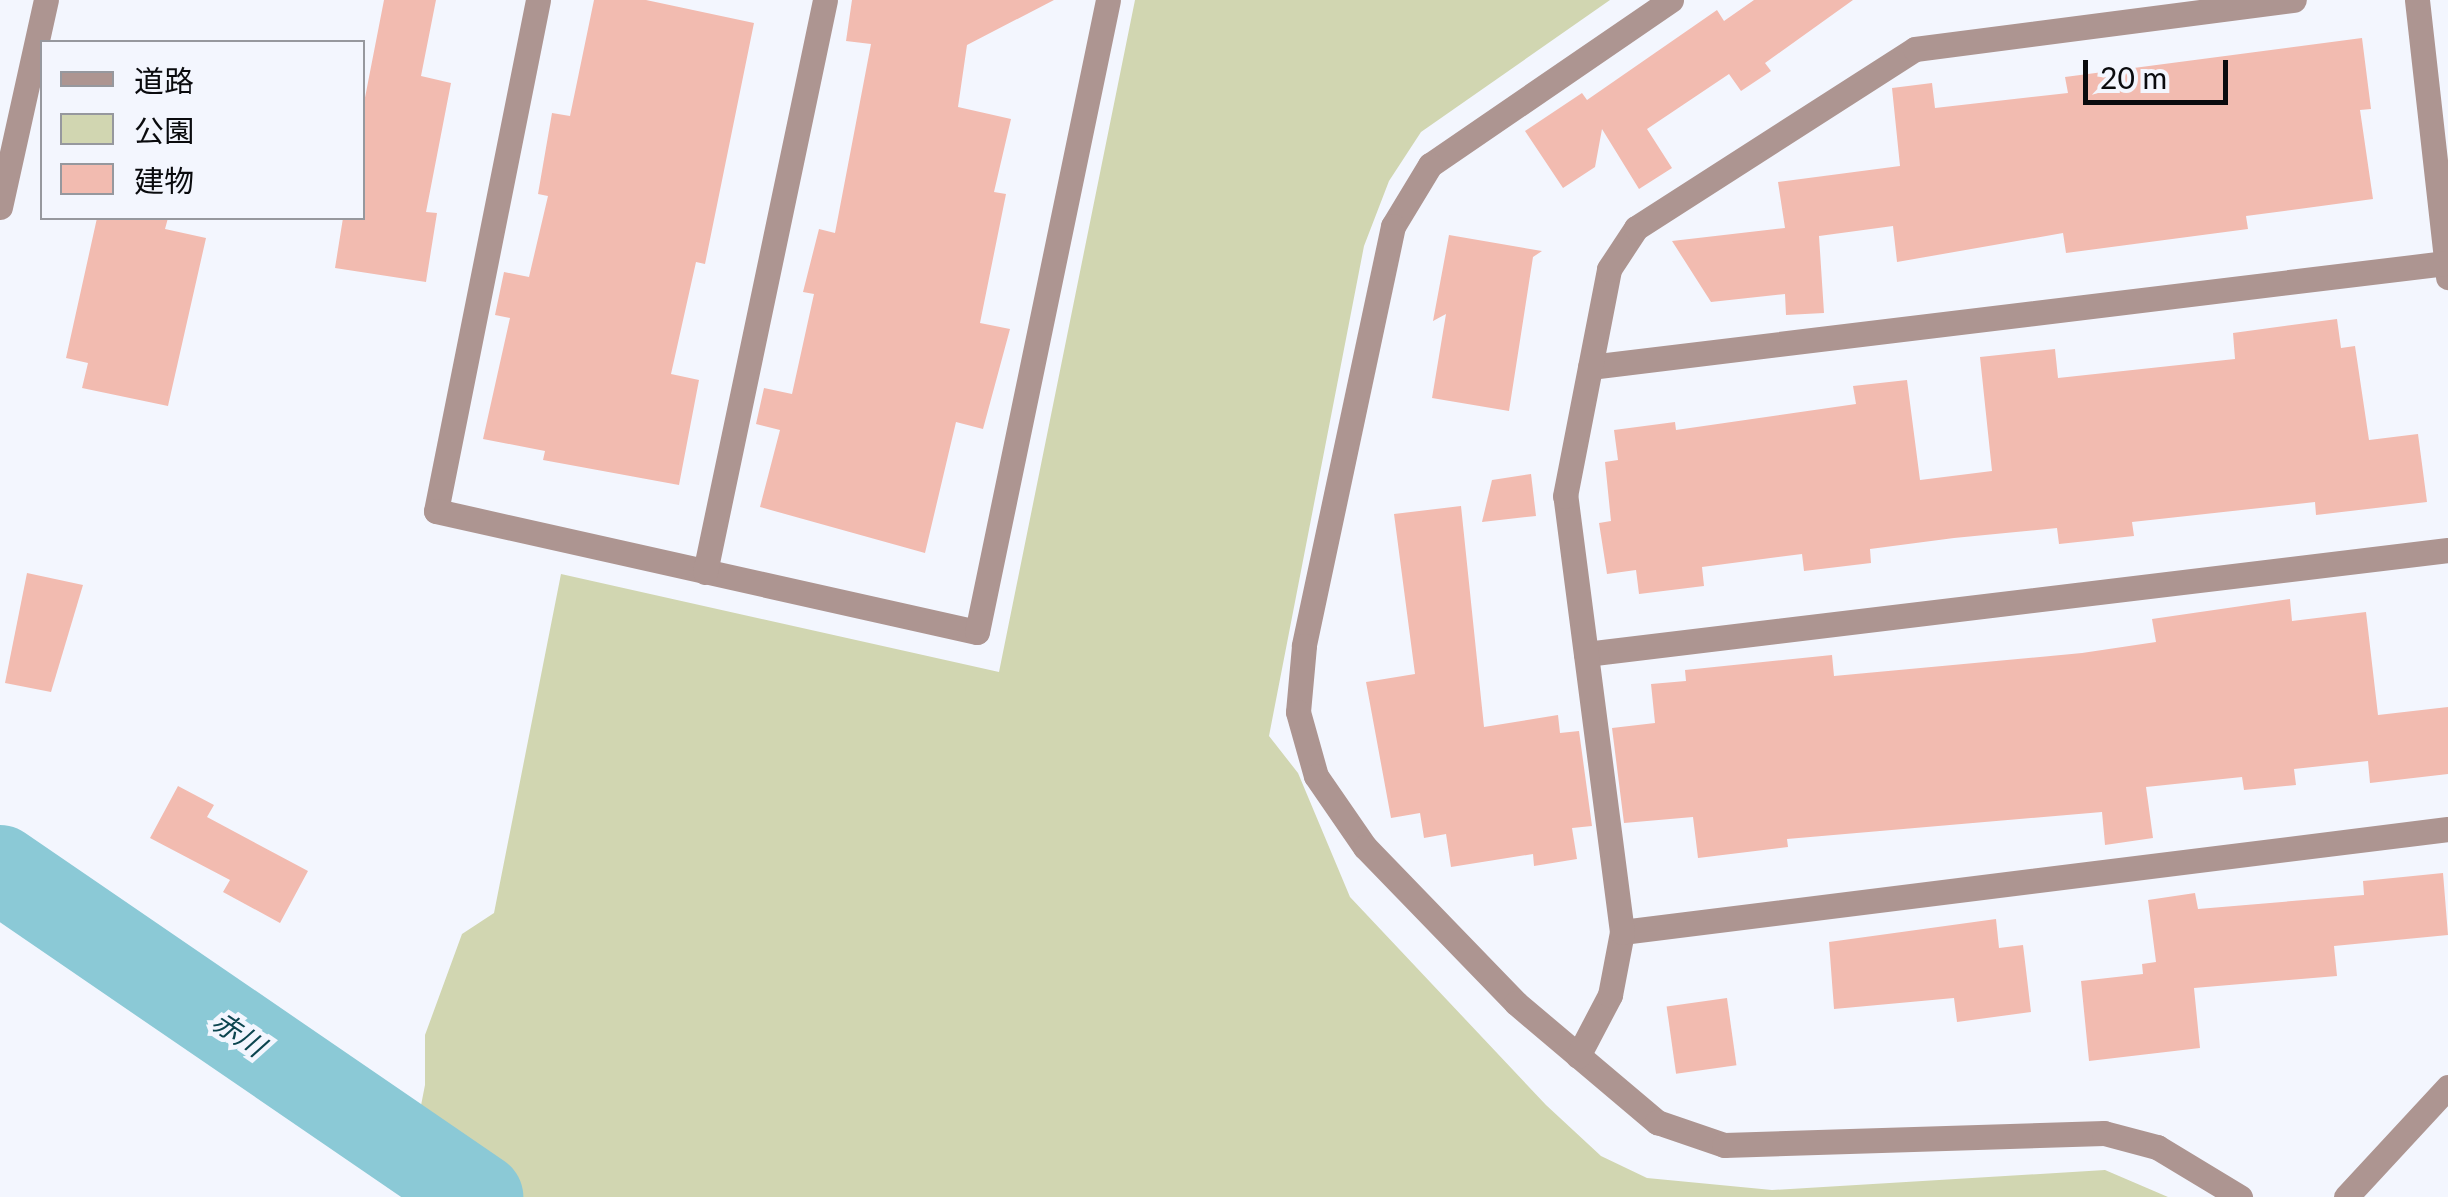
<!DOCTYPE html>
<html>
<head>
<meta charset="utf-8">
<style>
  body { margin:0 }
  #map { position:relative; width:2448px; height:1197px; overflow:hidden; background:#f3f6fe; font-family:Lato,"Noto Sans JP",sans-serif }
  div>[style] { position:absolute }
  .green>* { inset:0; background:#d1d6b1 }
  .river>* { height:88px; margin:-44px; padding:0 44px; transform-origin:44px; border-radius:44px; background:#8bc9d6 }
  .building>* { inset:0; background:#f2bbb0; transform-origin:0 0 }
  .minor>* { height:25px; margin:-12.5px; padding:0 12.5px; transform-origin:12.5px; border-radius:12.5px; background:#ad9591 }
  .tertiary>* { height:25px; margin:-12.5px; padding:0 12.5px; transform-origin:12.5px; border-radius:12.5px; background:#ad9591 }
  span { translate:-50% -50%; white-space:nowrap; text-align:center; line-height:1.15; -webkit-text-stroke:9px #f3f6fe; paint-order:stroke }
  .water-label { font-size:28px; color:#0c454f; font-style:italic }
  .legend { position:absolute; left:40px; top:40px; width:325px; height:180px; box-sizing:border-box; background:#f3f6fe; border:2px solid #96989e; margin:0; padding:12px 18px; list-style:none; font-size:30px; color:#0a0b0e }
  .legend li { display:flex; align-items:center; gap:20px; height:50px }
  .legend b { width:50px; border:2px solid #96989e }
  .scale { position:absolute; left:2083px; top:60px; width:145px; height:45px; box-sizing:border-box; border:5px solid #0a0b0e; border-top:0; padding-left:12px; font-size:30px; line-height:35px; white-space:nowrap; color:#0a0b0e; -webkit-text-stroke:8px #f3f6fe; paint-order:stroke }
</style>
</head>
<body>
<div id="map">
  <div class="green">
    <div style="clip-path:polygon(1135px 0,1610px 0,1421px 132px,1389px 181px,1364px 246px,1269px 736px,1298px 773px,1350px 897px,1546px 1105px,1601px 1156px,1647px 1178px,1772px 1190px,2105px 1170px,2168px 1197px,403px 1197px,425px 1085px,425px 1035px,462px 934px,494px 913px,561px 574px,999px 672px)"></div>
  </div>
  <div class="river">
    <div style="left:0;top:869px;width:581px;rotate:34.4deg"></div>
  </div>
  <div class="building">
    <div style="clip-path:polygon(384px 0,436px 0,421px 76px,451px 83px,426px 212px,437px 213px,426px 282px,335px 268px,343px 218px,362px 218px,362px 113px)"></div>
    <div style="clip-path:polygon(594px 0,646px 0,754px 23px,705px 264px,696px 262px,671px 374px,699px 380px,679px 485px,543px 460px,545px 451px,483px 439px,510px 318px,495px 315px,504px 272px,529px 277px,548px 196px,538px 194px,552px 113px,570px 116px)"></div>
    <div style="clip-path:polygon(852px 0,1054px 0,967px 45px,958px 107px,1011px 119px,994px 192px,1006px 194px,980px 323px,1010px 329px,983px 429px,956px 422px,925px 553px,760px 507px,780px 430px,756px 424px,764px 388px,792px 394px,814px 294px,803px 292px,819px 229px,835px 233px,871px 44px,846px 41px)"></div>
    <div style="clip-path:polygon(1754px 0,1853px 0,1765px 63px,1771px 71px,1741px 91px,1729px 74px,1647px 129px,1672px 168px,1639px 189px,1602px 129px,1595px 167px,1563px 188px,1525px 131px,1582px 93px,1587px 100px,1717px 10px,1724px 21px)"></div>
    <div style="clip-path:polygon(2362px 38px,2371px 109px,2360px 110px,2373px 199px,2246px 216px,2248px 229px,2066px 253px,2063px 233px,1897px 262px,1893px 226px,1819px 236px,1824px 313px,1786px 315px,1785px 294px,1711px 302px,1672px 241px,1785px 228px,1778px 182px,1900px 166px,1892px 88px,1932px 83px,1935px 108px,2068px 93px,2065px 77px)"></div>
    <div style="clip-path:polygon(97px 218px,168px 218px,165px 229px,206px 238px,168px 406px,82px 388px,88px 363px,66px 358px)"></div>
    <div style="clip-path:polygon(1449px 235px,1542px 251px,1533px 257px,1509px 411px,1432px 398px,1446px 314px,1433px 321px)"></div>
    <div style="clip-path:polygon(2337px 319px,2341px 348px,2355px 346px,2369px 440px,2418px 434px,2427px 502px,2316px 515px,2315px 502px,2132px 522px,2134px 536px,2059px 544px,2057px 528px,1954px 538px,1870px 549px,1871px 563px,1804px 571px,1802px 554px,1702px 567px,1704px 586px,1639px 594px,1636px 570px,1607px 574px,1599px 523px,1611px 521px,1605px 462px,1618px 460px,1614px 430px,1675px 422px,1676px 430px,1856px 404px,1853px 386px,1907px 380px,1920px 480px,1992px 471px,1980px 357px,2055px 349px,2058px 378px,2235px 359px,2233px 333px)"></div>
    <div style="clip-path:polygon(1531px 474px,1536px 516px,1482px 522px,1492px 480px)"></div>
    <div style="clip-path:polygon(1461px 506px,1484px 727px,1558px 715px,1560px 733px,1579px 731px,1592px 826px,1572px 828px,1577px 859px,1534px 866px,1533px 854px,1451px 867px,1446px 834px,1424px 838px,1420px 813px,1391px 818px,1366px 682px,1415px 674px,1394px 514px)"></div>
    <div style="clip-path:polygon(27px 573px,83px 585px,51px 692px,5px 683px)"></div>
    <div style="clip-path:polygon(2290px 599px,2292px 621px,2366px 612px,2378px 715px,2448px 707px,2448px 774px,2370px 783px,2368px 761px,2294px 769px,2296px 785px,2244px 790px,2242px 777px,2146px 787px,2153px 838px,2105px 845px,2102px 812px,1787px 839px,1788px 847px,1698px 858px,1693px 817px,1624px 823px,1612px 728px,1655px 723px,1651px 684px,1686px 681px,1685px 670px,1832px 655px,1834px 676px,2082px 653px,2156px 642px,2152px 619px)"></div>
    <div style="clip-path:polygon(178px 786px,214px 805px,207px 817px,308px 871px,280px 923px,223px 892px,230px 880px,150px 838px)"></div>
    <div style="clip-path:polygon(2443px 873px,2448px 935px,2334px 946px,2337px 976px,2194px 988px,2200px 1048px,2089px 1061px,2081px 981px,2143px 974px,2142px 964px,2156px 962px,2148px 900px,2195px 893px,2198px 909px,2364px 895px,2363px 881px)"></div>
    <div style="clip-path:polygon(1996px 919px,1999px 948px,2023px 945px,2031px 1012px,1957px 1022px,1954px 998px,1834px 1009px,1829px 942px)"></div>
    <div style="left:1727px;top:998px;width:68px;height:61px;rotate:82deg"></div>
  </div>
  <div class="minor">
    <div style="left:538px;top:0;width:521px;rotate:101.29deg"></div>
    <div style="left:436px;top:511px;width:554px;rotate:12.61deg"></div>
    <div style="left:977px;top:632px;width:645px;rotate:-78.29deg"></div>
    <div style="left:1671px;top:0;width:292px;rotate:145.6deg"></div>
    <div style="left:1430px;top:165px;width:71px;rotate:121.2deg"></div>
    <div style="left:1393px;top:226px;width:429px;rotate:102deg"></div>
    <div style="left:1304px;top:646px;width:66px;rotate:95.2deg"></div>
    <div style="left:1298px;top:712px;width:66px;rotate:74.3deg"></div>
    <div style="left:1316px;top:776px;width:86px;rotate:55.4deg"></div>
    <div style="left:1365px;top:847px;width:217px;rotate:45.9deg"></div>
    <div style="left:1516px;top:1003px;width:185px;rotate:40.2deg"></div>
    <div style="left:1657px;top:1122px;width:71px;rotate:18.9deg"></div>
    <div style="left:1724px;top:1145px;width:380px;rotate:-1.8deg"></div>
    <div style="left:2104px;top:1133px;width:55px;rotate:14.8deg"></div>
    <div style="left:2157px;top:1147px;width:97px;rotate:31.1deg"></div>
    <div style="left:2417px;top:0;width:279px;rotate:83.6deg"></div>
    <div style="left:1590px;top:367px;width:862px;rotate:-6.93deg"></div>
    <div style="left:705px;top:572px;width:584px;rotate:-78.15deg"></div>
    <div style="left:1586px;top:654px;width:868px;rotate:-6.88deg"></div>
    <div style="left:1622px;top:932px;width:832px;rotate:-7.11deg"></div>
    <div style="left:1578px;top:1056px;width:69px;rotate:-62.3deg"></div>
    <div style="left:1610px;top:995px;width:64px;rotate:-79.2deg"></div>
    <div style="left:1622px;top:932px;width:440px;rotate:-97.4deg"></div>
    <div style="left:1565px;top:496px;width:231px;rotate:-79deg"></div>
    <div style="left:1609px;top:269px;width:49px;rotate:-56.6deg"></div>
    <div style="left:1636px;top:228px;width:331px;rotate:-32.7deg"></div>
    <div style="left:1915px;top:49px;width:382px;rotate:-7.4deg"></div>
  </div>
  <div class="tertiary">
    <div style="left:0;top:207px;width:212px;rotate:-77.5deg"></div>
    <div style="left:2346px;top:1197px;width:150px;rotate:-47.2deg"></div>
  </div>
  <div class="water-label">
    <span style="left:239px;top:1033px;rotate:34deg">赤川</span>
  </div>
  <ul class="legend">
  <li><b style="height:12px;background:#ad9591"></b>道路</li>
  <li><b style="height:28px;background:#d1d6b1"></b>公園</li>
  <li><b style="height:28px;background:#f2bbb0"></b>建物</li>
  </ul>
  <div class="scale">20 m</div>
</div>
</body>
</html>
